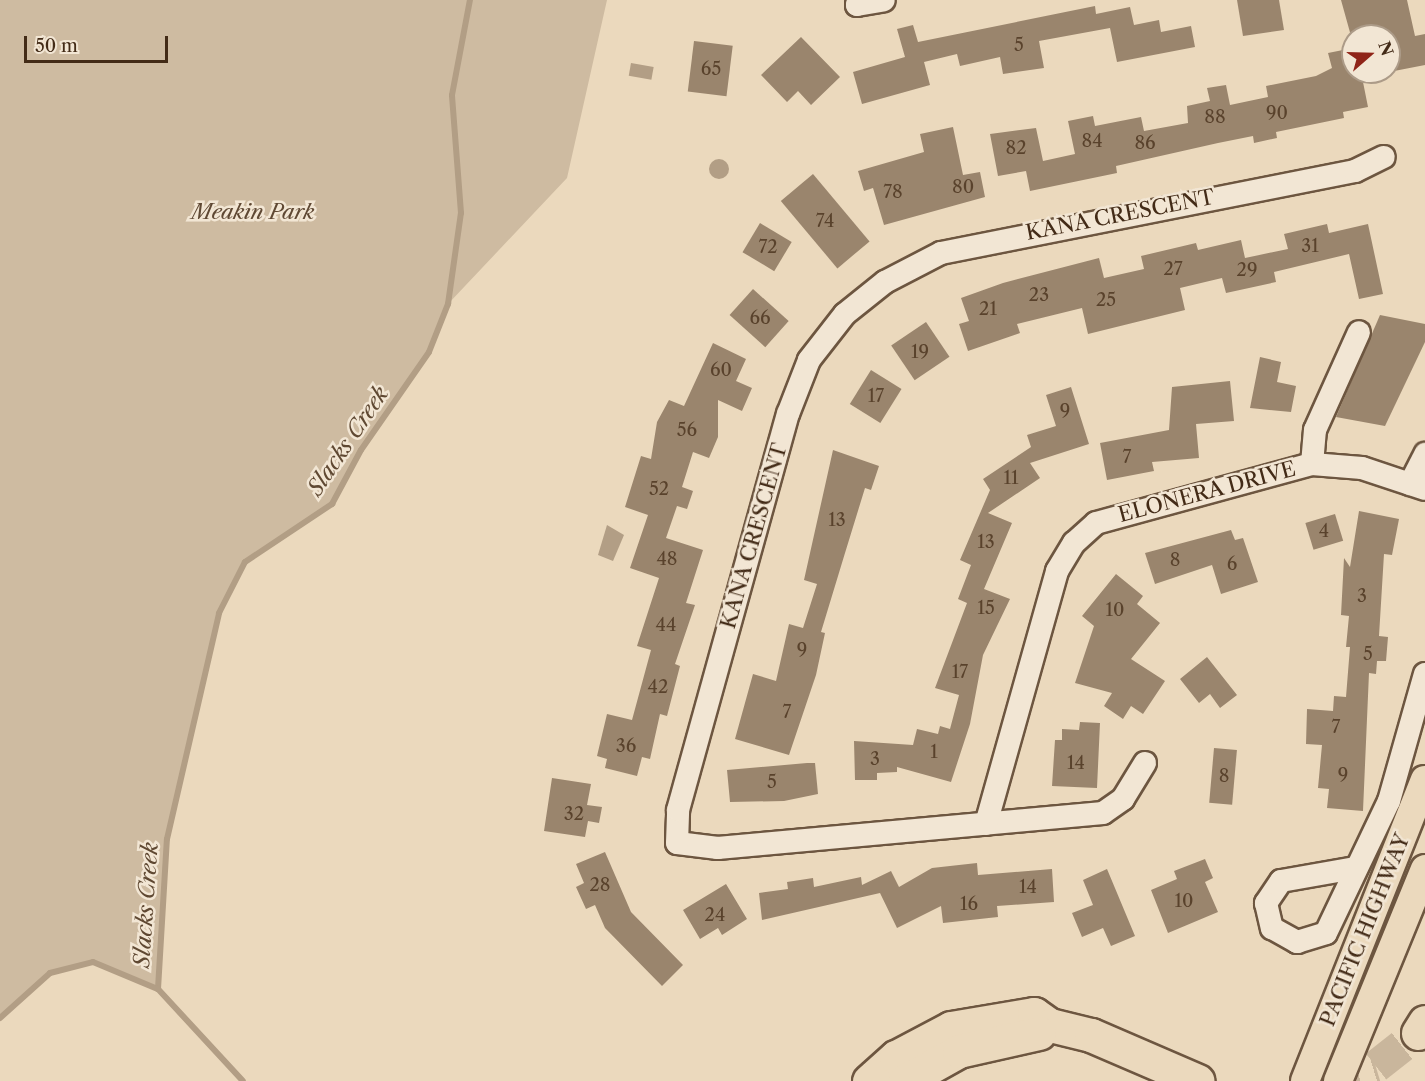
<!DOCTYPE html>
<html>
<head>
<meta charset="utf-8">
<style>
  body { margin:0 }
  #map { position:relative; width:1425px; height:1081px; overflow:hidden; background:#ebd9bd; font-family:"Libre Caslon Text",serif }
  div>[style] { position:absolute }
  .green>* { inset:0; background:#cebba1 }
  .water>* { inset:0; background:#b29e85; transform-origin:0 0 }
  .round { border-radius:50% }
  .stream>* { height:6px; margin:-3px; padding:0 3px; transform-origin:3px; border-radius:3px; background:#b29e85 }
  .building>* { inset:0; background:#9a856d; transform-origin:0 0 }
  .highway-tunnel>* { height:33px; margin-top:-16.5px; transform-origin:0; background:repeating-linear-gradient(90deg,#c9b69c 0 33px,transparent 0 49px) }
  .roads { filter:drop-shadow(2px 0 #6d5640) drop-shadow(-2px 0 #6d5640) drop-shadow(0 2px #6d5640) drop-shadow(0 -2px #6d5640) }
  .minor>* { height:22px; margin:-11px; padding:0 11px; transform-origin:11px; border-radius:11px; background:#f2e6d4 }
  .major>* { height:28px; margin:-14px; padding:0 14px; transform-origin:14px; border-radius:14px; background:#ebd9bd }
  .highway>* { height:33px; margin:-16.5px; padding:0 16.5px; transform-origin:16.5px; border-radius:16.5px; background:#ebd9bd }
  span { translate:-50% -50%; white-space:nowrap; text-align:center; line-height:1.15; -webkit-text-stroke:5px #f2e6d4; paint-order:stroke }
  .number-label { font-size:18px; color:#59422c }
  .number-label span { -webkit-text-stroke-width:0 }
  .park-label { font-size:21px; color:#5f4833; font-style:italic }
  .street-label { font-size:21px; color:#432b17 }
  .water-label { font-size:22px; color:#5f4832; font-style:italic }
  .north { position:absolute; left:1341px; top:24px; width:60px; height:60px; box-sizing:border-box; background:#f2e6d4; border:2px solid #ac9b88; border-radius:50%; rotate:70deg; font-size:16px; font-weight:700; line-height:24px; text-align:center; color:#432b17 }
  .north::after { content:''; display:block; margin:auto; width:21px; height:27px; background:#8f2418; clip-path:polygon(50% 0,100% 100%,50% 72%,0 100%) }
  .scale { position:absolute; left:24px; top:36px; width:144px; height:27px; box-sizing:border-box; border:3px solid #432b17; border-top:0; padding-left:8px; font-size:18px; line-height:21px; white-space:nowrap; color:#432b17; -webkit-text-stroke:4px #f2e6d4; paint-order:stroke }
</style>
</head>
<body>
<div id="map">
  <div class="green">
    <div style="clip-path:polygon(0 0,607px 0,567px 178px,448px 304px,429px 352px,361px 450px,332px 504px,245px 562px,219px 613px,167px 839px,158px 989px,93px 962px,50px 973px,0 1018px)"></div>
  </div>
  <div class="water">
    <div style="left:631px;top:63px;width:23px;height:13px;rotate:10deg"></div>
    <div class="round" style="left:709px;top:159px;width:20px;height:20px"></div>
    <div style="clip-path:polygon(607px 525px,624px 535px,613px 561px,598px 555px)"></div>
  </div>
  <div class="stream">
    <div style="left:158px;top:989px;width:150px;rotate:-86.6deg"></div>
    <div style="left:167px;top:839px;width:232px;rotate:-77deg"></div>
    <div style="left:219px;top:613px;width:57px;rotate:-63deg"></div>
    <div style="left:245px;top:562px;width:105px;rotate:-33.7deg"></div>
    <div style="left:332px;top:504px;width:61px;rotate:-61.8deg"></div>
    <div style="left:361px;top:450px;width:119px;rotate:-55.2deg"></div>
    <div style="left:429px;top:352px;width:52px;rotate:-68.4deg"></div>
    <div style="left:448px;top:304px;width:92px;rotate:-81.9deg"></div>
    <div style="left:461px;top:213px;width:118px;rotate:-94.4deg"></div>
    <div style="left:452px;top:95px;width:97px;rotate:-79.3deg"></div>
    <div style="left:0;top:1018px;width:67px;rotate:-42deg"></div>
    <div style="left:50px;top:973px;width:44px;rotate:-14.3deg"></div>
    <div style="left:93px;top:962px;width:70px;rotate:22.6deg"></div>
    <div style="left:158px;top:989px;width:125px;rotate:47.3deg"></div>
  </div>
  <div class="building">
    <div style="clip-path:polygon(1237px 0,1279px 0,1284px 30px,1243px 36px)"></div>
    <div style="clip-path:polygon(1341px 0,1407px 0,1415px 36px,1425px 34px,1425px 65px,1389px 72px,1389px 36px,1351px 36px)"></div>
    <div style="clip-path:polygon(1095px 6px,1096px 14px,1130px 7px,1134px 25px,1159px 20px,1161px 32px,1191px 26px,1195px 47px,1117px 62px,1110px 28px,1039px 41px,1044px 68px,1003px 74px,1000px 57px,960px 66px,957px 54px,924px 62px,930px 85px,862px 104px,853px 72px,905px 57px,897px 29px,913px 25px,918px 42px)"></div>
    <div style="clip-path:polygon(801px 37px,840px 77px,811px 105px,798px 91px,787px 102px,761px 75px)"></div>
    <div style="left:694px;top:41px;width:39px;height:51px;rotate:7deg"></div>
    <div style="clip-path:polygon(1353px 48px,1353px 72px,1361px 72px,1368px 107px,1343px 112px,1344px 118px,1276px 132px,1277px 138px,1254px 143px,1253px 136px,1218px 143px,1116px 166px,1117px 173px,1030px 191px,1026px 171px,998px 176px,990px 134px,1036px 128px,1043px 161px,1075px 154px,1068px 121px,1093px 116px,1095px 126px,1141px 117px,1144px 131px,1188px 123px,1187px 106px,1210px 101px,1207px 88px,1226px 85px,1230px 105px,1268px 97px,1266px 86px,1316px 76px,1332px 68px,1328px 53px)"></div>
    <div style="clip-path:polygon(953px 127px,963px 175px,980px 172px,985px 197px,884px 225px,873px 188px,864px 191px,858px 171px,924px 152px,920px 134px)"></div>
    <div style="left:813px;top:174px;width:88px;height:42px;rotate:50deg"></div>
    <div style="left:760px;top:223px;width:37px;height:34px;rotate:31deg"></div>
    <div style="clip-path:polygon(1327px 224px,1329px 233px,1368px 224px,1383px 294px,1359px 299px,1349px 254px,1274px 272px,1276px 282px,1226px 293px,1222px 278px,1180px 288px,1185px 310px,1088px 334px,1082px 308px,1017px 324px,1020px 333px,968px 351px,959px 324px,969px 321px,961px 298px,1003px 283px,1099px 258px,1104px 278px,1144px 269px,1141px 256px,1196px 243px,1198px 250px,1241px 240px,1245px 258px,1288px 249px,1284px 234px)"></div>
    <div style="left:753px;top:289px;width:48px;height:35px;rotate:42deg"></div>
    <div style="clip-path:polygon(1380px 315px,1425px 324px,1425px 342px,1385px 426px,1336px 417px)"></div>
    <div style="left:926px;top:322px;width:42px;height:42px;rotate:56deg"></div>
    <div style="clip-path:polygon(713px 343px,746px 359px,736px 381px,752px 388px,742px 411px,718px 400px,718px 437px,709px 458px,693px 452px,682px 487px,693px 491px,687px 509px,677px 506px,666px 538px,703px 550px,686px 603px,695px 605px,675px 664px,680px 666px,667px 716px,660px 714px,650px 759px,642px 757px,637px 776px,605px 768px,607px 759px,597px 756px,607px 714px,632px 720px,651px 650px,637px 646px,659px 578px,630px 568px,648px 515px,625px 507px,641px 456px,651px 459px,657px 422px,669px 400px,684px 406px)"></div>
    <div style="clip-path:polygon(1260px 357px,1281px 362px,1277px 382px,1296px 386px,1291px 412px,1250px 408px)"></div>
    <div style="left:871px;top:370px;width:36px;height:40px;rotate:32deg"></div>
    <div style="clip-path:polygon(1230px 381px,1234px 421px,1196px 424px,1199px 458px,1152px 462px,1154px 471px,1107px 480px,1100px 443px,1169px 430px,1172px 387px)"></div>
    <div style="clip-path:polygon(1071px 387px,1089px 444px,1030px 463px,1040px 478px,988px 513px,1012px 523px,984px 589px,1010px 599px,983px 655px,970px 724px,951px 782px,897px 767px,897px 772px,877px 773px,877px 780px,855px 780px,854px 741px,913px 745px,917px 729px,938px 734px,940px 726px,950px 729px,959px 695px,935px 688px,967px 603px,958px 599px,971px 565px,960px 560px,990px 490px,983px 479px,1031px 447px,1027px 435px,1056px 426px,1046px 395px)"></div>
    <div style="clip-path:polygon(833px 450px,879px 466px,871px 490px,865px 488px,845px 553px,821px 632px,825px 633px,816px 675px,789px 755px,735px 739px,753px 674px,776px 681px,789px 624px,803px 628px,817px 584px,804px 580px)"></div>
    <div style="clip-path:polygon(1359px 511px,1399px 519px,1392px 555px,1384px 554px,1379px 636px,1388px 637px,1386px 661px,1377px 661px,1376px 674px,1369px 673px,1363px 811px,1327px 808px,1329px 789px,1318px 788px,1322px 745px,1306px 744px,1307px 709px,1333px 711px,1334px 696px,1346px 697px,1350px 647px,1346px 647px,1349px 616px,1341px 615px,1344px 558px,1350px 567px)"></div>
    <div style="left:1335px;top:514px;width:28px;height:31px;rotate:73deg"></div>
    <div style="clip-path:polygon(1231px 530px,1235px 540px,1243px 538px,1258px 582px,1221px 594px,1212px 565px,1155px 584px,1145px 553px)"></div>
    <div style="clip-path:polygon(1116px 574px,1143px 596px,1137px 604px,1160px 623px,1131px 659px,1165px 681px,1143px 714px,1131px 706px,1123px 719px,1104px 706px,1112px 693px,1075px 683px,1094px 626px,1082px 616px)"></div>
    <div style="clip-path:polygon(1207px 657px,1237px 695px,1220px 708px,1210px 694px,1199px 703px,1180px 679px)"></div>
    <div style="clip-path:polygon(1080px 722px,1100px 723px,1097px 788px,1052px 786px,1055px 740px,1062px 740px,1062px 729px,1079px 730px)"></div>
    <div style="left:1214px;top:748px;width:23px;height:55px;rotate:5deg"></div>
    <div style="clip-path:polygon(807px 763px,815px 763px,818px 794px,784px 801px,730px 802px,727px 770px)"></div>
    <div style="clip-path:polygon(552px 778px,591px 784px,587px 805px,602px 807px,599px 823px,588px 821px,585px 837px,544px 831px)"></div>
    <div style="clip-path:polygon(605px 852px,631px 912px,683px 965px,662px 986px,605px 928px,595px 905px,586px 909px,576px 887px,584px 883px,576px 864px)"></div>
    <div style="clip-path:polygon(1205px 859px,1213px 878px,1205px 882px,1218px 912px,1168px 933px,1151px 890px,1177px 879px,1174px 871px)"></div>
    <div style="clip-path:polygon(977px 863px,978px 875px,1052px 869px,1054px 902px,997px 906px,998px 917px,943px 923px,941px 906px,897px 928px,880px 893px,762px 920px,759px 893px,788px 889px,787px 882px,813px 878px,814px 887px,861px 877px,862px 885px,891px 871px,899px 887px,932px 868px)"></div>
    <div style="clip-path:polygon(1107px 869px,1135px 936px,1111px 946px,1103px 928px,1082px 937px,1072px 913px,1093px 905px,1083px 880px)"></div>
    <div style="clip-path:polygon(726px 884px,747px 919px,722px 935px,718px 928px,700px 939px,683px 910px)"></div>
  </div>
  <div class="highway-tunnel">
    <div style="left:1326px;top:1081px;width:52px;rotate:-16.7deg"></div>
    <div style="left:1376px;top:1066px;width:53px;rotate:-38.2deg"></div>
  </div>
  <div class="roads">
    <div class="minor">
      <div style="left:858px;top:0;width:5px;rotate:101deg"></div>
      <div style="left:857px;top:5px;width:27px;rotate:-10deg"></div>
      <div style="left:1312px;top:464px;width:34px;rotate:-85deg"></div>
      <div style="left:1315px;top:430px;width:107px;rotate:-65.8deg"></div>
      <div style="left:1410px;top:484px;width:34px;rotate:-63deg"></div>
      <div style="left:1145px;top:763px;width:42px;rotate:121.4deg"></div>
      <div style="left:1123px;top:799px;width:24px;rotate:145deg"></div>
      <div style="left:1103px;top:813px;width:387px;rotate:174.8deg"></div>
      <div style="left:718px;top:848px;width:41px;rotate:-173deg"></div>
      <div style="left:677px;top:843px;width:33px;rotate:-88deg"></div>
      <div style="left:678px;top:810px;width:411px;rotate:-74.5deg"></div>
      <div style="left:788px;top:414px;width:58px;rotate:-68.7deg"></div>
      <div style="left:809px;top:360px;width:58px;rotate:-52deg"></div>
      <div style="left:845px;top:314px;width:51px;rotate:-38.7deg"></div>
      <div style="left:885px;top:282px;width:63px;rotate:-27.4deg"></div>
      <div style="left:941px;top:253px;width:422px;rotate:-11.2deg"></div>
      <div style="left:1355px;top:171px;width:32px;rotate:-26deg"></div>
      <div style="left:986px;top:824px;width:263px;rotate:-74.3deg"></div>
      <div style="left:1057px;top:571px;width:33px;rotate:-59deg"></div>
      <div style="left:1074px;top:543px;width:30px;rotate:-42deg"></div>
      <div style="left:1096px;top:523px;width:224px;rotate:-15.3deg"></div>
      <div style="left:1312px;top:464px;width:50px;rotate:4.6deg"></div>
      <div style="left:1362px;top:468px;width:66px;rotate:18.4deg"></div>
      <div style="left:1355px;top:868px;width:75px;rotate:170deg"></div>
      <div style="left:1281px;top:881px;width:27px;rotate:124deg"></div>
      <div style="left:1266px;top:903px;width:26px;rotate:77deg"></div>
      <div style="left:1272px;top:928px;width:29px;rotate:29deg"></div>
      <div style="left:1297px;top:942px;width:30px;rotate:-17deg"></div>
      <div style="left:1326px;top:933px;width:146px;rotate:-64.5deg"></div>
      <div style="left:1389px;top:801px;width:132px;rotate:-74.2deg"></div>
    </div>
    <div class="major">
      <div style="left:1305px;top:1081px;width:324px;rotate:-68.3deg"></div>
      <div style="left:1338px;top:1081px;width:229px;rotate:-67.7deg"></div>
    </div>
    <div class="highway">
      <div style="left:1418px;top:1033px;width:13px;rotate:-58deg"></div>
      <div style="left:869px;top:1081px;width:36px;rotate:-42deg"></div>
      <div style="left:896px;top:1057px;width:62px;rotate:-27.8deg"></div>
      <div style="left:951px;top:1028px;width:84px;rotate:-9.6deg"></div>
      <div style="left:1034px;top:1014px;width:19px;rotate:35deg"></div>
      <div style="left:1050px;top:1025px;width:42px;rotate:13.7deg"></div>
      <div style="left:1091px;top:1035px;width:116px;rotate:23.3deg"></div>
      <div style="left:905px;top:1081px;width:62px;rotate:-29.1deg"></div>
      <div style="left:959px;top:1051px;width:82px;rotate:-12.7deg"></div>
    </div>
  </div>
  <div class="number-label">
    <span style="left:1019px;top:45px">5</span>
    <span style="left:711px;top:69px">65</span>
    <span style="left:1277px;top:113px">90</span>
    <span style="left:1215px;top:117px">88</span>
    <span style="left:1092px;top:141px">84</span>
    <span style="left:1145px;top:143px">86</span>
    <span style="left:1016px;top:148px">82</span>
    <span style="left:963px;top:187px">80</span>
    <span style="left:893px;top:192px">78</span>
    <span style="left:825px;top:221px">74</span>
    <span style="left:1310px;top:246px">31</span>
    <span style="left:768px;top:247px">72</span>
    <span style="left:1173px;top:269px">27</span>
    <span style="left:1247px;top:270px">29</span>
    <span style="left:1039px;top:295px">23</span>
    <span style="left:1106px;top:300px">25</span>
    <span style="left:988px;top:309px">21</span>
    <span style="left:760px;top:318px">66</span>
    <span style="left:920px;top:352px">19</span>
    <span style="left:721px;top:370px">60</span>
    <span style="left:876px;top:396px">17</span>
    <span style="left:1065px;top:411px">9</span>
    <span style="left:687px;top:430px">56</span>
    <span style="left:1127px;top:457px">7</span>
    <span style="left:1011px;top:478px">11</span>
    <span style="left:659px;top:489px">52</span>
    <span style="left:837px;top:520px">13</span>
    <span style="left:1324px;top:531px">4</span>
    <span style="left:986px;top:542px">13</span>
    <span style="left:667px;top:559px">48</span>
    <span style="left:1175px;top:560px">8</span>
    <span style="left:1232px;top:564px">6</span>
    <span style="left:1362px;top:596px">3</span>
    <span style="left:986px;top:608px">15</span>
    <span style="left:1115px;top:610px">10</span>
    <span style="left:666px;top:625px">44</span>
    <span style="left:802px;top:650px">9</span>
    <span style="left:1368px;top:654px">5</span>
    <span style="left:960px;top:672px">17</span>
    <span style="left:658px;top:687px">42</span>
    <span style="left:787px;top:712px">7</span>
    <span style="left:1336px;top:727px">7</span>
    <span style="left:626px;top:746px">36</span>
    <span style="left:934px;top:752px">1</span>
    <span style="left:875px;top:759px">3</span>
    <span style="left:1076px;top:763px">14</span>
    <span style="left:1343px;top:775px">9</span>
    <span style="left:1224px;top:776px">8</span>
    <span style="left:772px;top:782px">5</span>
    <span style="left:574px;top:814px">32</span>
    <span style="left:600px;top:885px">28</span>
    <span style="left:1028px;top:887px">14</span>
    <span style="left:1184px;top:901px">10</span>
    <span style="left:969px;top:904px">16</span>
    <span style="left:715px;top:915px">24</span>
  </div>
  <div class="park-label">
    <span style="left:253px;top:212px">Meakin Park</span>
  </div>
  <div class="street-label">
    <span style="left:1120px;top:215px;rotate:-11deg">KANA CRESCENT</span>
    <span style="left:1207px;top:492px;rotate:-15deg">ELONERA DRIVE</span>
    <span style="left:754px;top:536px;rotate:-74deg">KANA CRESCENT</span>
    <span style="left:1365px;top:930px;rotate:-68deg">PACIFIC HIGHWAY</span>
  </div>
  <div class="water-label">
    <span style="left:348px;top:441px;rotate:-56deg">Slacks Creek</span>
    <span style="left:146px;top:905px;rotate:-86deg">Slacks Creek</span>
  </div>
  <div class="north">N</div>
  <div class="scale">50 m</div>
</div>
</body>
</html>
